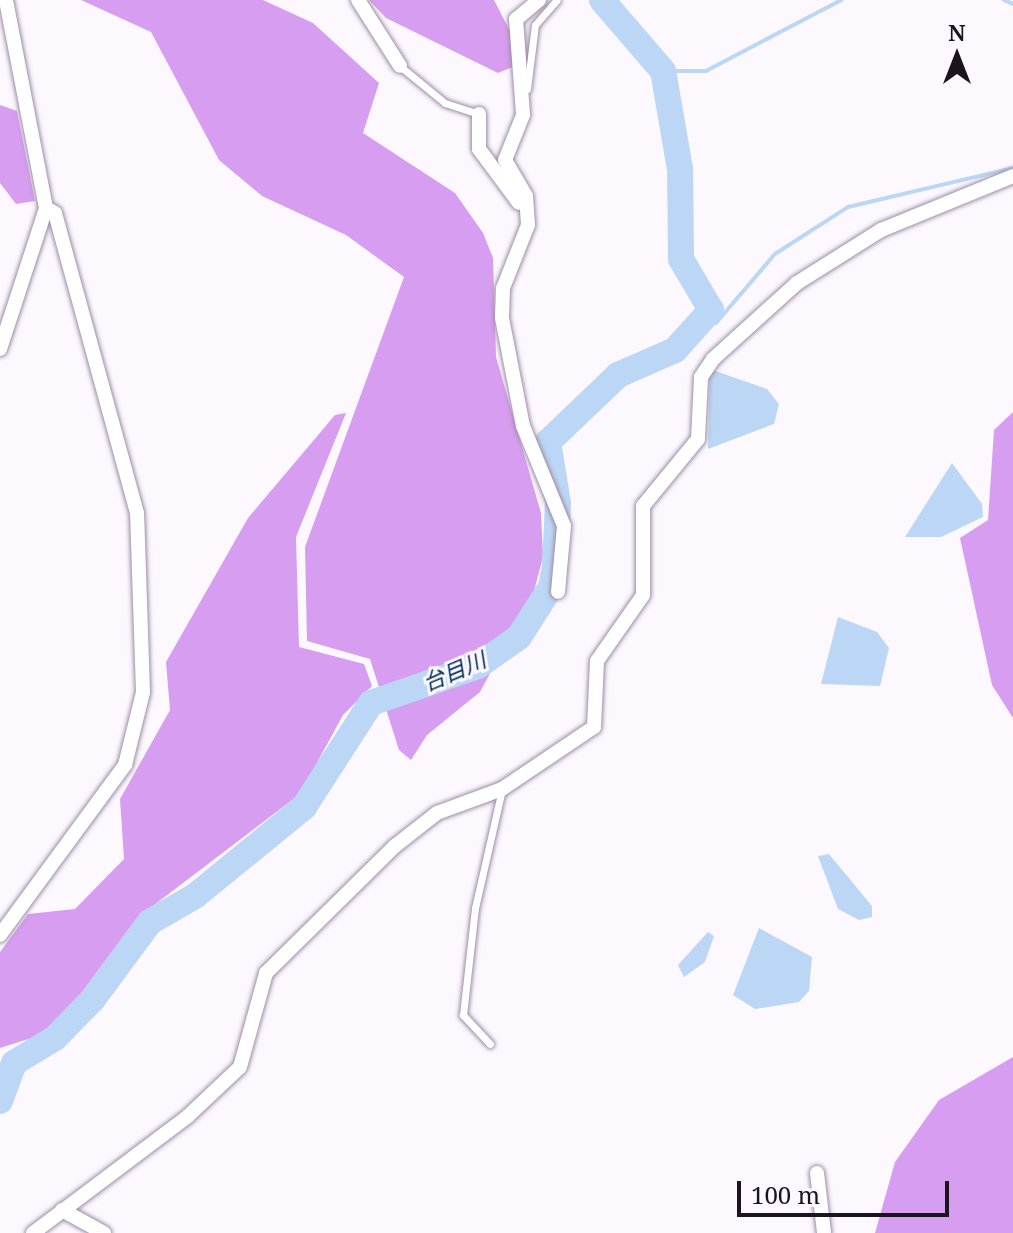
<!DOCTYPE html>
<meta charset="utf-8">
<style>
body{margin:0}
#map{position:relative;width:1013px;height:1233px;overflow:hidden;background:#fcf8fe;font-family:"Noto Serif","Noto Sans JP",serif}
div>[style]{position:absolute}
.forest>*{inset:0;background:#d79df0}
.water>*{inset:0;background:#bcd6f5}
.stream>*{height:4px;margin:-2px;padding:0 2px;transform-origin:2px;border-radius:2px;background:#bcd6f5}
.river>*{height:26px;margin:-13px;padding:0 13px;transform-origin:13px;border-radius:13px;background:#bcd6f5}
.roads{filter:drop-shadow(0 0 2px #9e8ca6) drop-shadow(0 0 2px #9e8ca6)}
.lane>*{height:7px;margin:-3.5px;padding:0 3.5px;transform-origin:3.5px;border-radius:3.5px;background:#fff}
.street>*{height:14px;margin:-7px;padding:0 7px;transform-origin:7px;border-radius:7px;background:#fff}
span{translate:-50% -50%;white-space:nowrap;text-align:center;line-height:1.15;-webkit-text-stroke:6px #fcf8fe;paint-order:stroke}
.water-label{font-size:22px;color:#002e5c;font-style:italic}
.north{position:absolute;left:917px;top:16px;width:80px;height:80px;-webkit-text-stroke:6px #fcf8fe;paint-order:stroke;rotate:0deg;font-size:22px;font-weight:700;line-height:32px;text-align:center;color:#1b141e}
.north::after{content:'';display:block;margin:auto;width:28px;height:36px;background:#1b141e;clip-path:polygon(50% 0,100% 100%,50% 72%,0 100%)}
.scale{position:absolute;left:737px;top:1181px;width:212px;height:36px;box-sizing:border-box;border:4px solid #1b141e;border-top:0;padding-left:10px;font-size:24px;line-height:28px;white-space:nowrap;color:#1b141e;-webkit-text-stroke:6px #fcf8fe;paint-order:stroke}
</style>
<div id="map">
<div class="forest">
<i style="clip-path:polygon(81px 0,263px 0,313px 23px,379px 83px,363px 133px,455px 193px,483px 233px,493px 258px,496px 357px,541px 513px,543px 557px,534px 591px,480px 692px,427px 735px,411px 760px,399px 750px,370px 659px,307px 641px,305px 547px,404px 277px,346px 235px,262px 196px,219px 160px,151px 32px)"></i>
<i style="clip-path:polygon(369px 0,494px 0,518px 47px,515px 66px,498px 73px,386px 18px)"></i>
<i style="clip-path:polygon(0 105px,17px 111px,35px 201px,16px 204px,0 183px)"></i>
<i style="clip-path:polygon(1013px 412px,1013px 718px,992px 685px,960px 538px,988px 520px,994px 430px)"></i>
<i style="clip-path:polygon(346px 413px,296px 537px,299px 647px,364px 664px,372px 686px,343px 715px,300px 794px,137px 918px,68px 1011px,38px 1036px,0 1048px,0 952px,28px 914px,75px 909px,124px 859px,120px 799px,170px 710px,166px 662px,248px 518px,335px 415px)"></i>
<i style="clip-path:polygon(1013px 1057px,1013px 1233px,875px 1233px,895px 1162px,939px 1100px)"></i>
</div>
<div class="water">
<i style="clip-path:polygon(710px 369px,767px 389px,779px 404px,774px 424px,708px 449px)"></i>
<i style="clip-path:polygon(952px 463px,982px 504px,983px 517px,941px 537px,905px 537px)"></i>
<i style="clip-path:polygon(838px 617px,877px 632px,889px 648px,880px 686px,821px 684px)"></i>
<i style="clip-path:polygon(829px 854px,872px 906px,872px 917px,859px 920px,838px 909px,818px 856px)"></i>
<i style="clip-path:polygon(759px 928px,812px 957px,809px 991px,799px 1002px,755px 1009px,733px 995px)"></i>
<i style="clip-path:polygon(708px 932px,714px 936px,705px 962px,684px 977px,678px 965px)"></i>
</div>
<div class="stream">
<i style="left:1004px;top:0;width:10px;rotate:24deg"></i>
<i style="left:663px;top:71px;width:43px"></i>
<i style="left:706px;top:71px;width:153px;rotate:-27.7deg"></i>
<i style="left:700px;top:323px;width:16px"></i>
<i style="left:716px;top:323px;width:91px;rotate:-49.5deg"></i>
<i style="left:775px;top:254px;width:87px;rotate:-32.8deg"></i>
<i style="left:848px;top:207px;width:170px;rotate:-13.3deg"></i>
</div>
<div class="river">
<i style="left:0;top:1101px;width:40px;rotate:-69.8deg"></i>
<i style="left:14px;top:1063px;width:48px;rotate:-31.4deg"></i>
<i style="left:55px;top:1038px;width:54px;rotate:-45.7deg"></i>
<i style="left:93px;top:999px;width:96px;rotate:-53.5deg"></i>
<i style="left:150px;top:922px;width:52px;rotate:-30deg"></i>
<i style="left:195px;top:896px;width:141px;rotate:-39.2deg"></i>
<i style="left:304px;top:807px;width:124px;rotate:-57.2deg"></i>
<i style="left:371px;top:703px;width:113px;rotate:-19.1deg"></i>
<i style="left:478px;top:666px;width:50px;rotate:-35.3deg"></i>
<i style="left:519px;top:637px;width:59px;rotate:-57.4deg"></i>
<i style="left:551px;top:587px;width:21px;rotate:-79deg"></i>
<i style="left:555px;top:566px;width:63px;rotate:-87.3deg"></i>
<i style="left:558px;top:503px;width:62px;rotate:-99.3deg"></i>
<i style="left:548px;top:442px;width:97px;rotate:-43.7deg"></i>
<i style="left:618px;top:375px;width:62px;rotate:-23.7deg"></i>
<i style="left:675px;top:350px;width:54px;rotate:-48deg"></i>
<i style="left:711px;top:310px;width:59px;rotate:-120.5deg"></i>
<i style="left:681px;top:259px;width:90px;rotate:-90.6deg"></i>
<i style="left:680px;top:169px;width:99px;rotate:-99.8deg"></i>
<i style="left:663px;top:71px;width:94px;rotate:-130.7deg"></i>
</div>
<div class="roads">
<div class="lane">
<i style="left:401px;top:67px;width:57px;rotate:39.3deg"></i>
<i style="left:445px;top:103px;width:36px;rotate:18deg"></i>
<i style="left:527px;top:89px;width:64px;rotate:-82.9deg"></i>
<i style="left:535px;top:25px;width:33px;rotate:-49deg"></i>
<i style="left:490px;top:1044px;width:40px;rotate:-133deg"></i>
<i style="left:463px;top:1015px;width:108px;rotate:-83.6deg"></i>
<i style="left:475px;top:908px;width:122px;rotate:-77.2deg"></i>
</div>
<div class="street">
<i style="left:358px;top:0;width:78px;rotate:57.5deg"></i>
<i style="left:539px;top:0;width:30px;rotate:140deg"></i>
<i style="left:516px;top:19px;width:96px;rotate:85.8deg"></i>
<i style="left:523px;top:115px;width:48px;rotate:111.8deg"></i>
<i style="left:505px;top:160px;width:42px;rotate:59.7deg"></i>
<i style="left:526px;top:196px;width:29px;rotate:86deg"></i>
<i style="left:528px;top:225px;width:68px;rotate:111.6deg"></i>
<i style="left:503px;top:288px;width:30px;rotate:92deg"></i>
<i style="left:502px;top:318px;width:110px;rotate:79deg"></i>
<i style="left:523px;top:426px;width:108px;rotate:67.7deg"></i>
<i style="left:564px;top:526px;width:66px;rotate:95.2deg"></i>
<i style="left:479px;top:114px;width:35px;rotate:90deg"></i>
<i style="left:479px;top:149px;width:67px;rotate:53.5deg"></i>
<i style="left:0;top:349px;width:148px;rotate:-71.9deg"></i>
<i style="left:46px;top:208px;width:212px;rotate:-100.9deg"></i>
<i style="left:0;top:935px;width:211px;rotate:-53.7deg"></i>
<i style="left:125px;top:765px;width:75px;rotate:-76.1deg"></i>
<i style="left:143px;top:692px;width:179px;rotate:-91.9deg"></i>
<i style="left:137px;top:513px;width:311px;rotate:-105.3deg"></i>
<i style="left:55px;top:213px;width:10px;rotate:-151deg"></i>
<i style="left:817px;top:1173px;width:60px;rotate:83.3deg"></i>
<i style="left:62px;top:1210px;width:48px;rotate:28.7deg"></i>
<i style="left:33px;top:1233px;width:194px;rotate:-37deg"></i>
<i style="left:188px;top:1116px;width:71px;rotate:-43.3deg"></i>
<i style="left:240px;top:1067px;width:98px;rotate:-74.5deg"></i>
<i style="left:266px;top:973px;width:181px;rotate:-44.6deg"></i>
<i style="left:395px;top:846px;width:53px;rotate:-38.2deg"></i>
<i style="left:437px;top:813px;width:69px;rotate:-20.3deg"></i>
<i style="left:502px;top:789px;width:111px;rotate:-34deg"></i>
<i style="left:594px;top:727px;width:66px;rotate:-87.4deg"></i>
<i style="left:597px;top:661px;width:80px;rotate:-55.1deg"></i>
<i style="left:643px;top:595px;width:89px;rotate:-90deg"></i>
<i style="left:643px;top:506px;width:87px;rotate:-50.6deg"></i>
<i style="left:698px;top:439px;width:62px;rotate:-87.2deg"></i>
<i style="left:701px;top:377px;width:22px;rotate:-56deg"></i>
<i style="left:713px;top:359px;width:113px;rotate:-42.1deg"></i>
<i style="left:797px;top:283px;width:99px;rotate:-32.2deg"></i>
<i style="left:881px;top:230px;width:143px;rotate:-22.2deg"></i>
</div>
</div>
<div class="water-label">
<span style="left:454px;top:671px;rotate:-23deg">台目川</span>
</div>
<div class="north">N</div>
<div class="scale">100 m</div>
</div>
